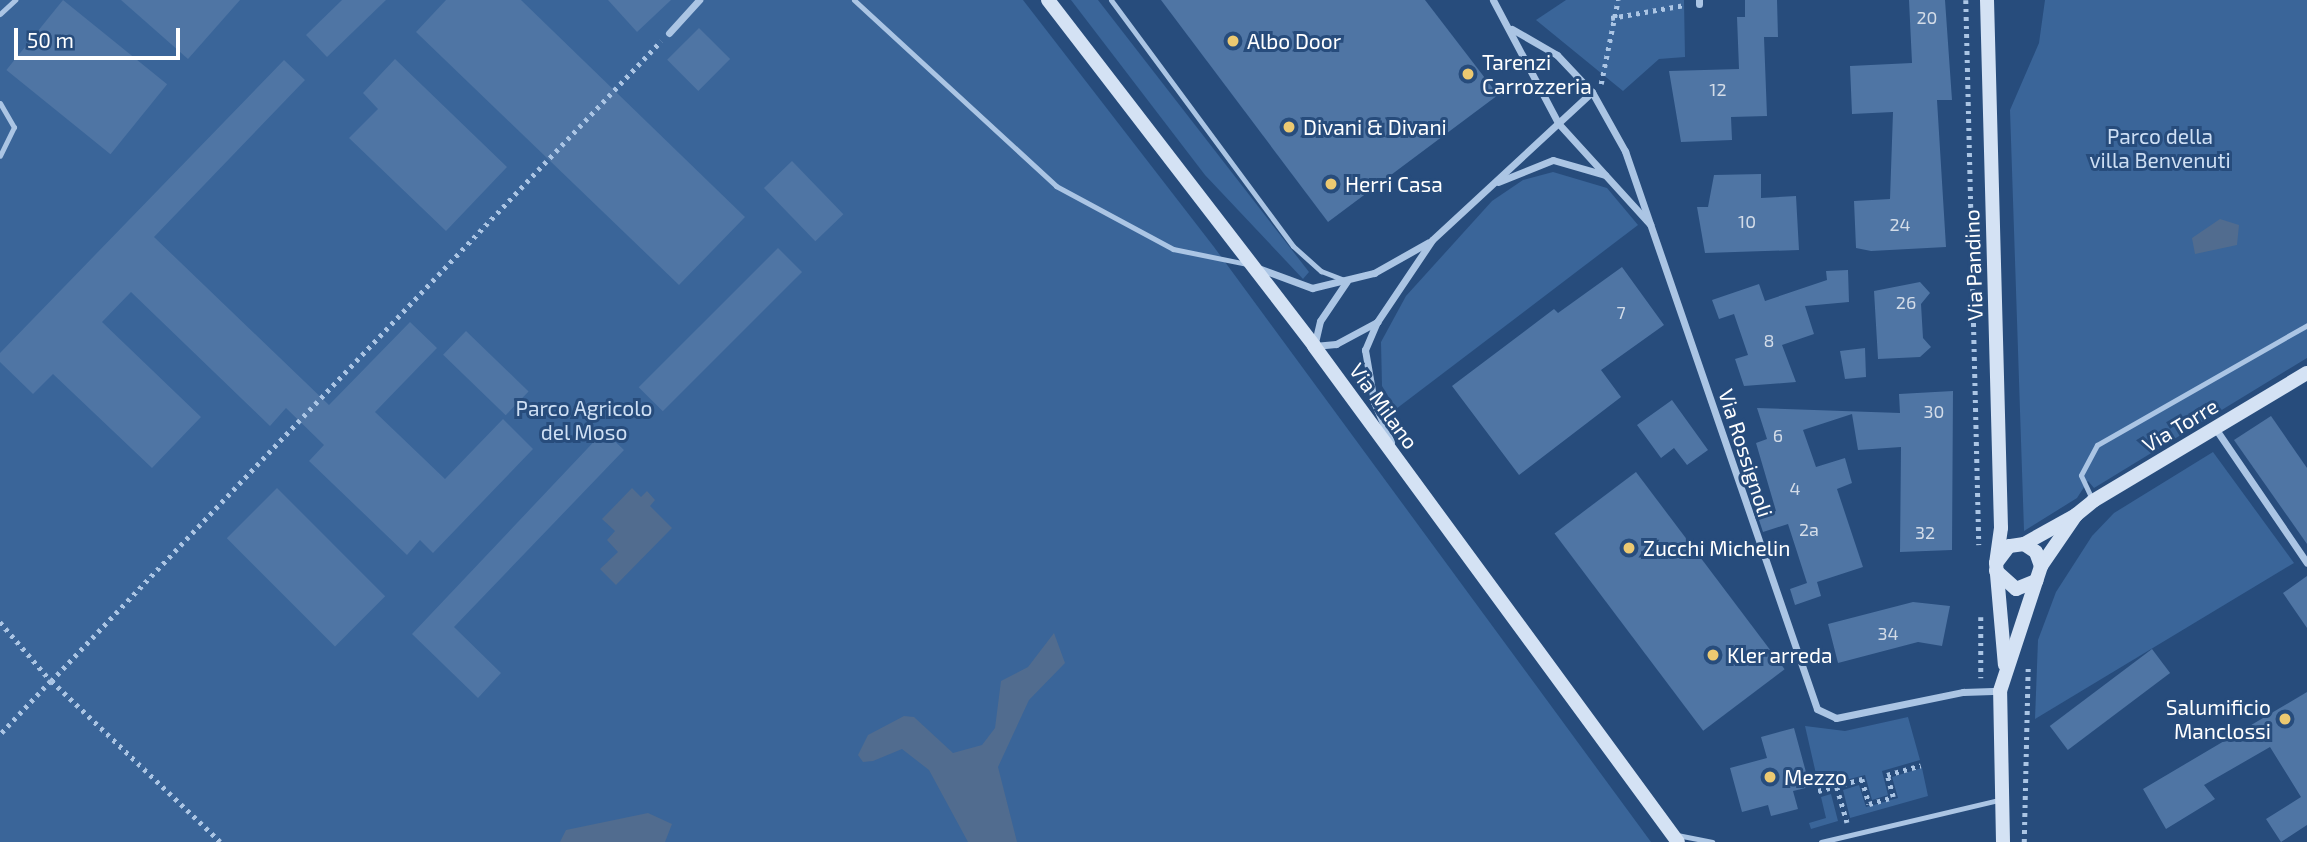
<!DOCTYPE html>
<style>
body{margin:0}
#map{position:relative;width:2307px;height:842px;overflow:hidden;background:#274c7c;font-family:"Exo 2",sans-serif}
div>[style]{position:absolute}
.green>*{inset:0;background:#3a6599}
.water>*{inset:0;background:#516c8f}
.building>*{inset:0;background:#4f75a4;transform-origin:0 0}
.path>*{height:4.5px;margin-top:-2.25px;transform-origin:0;background:repeating-linear-gradient(90deg,#abc5e4 0 3.5px,transparent 0 8.5px)}
.lane>*{height:5px;margin:-2.5px;padding:0 2.5px;transform-origin:2.5px;border-radius:2.5px;background:#abc5e4}
.street>*{height:7px;margin:-3.5px;padding:0 3.5px;transform-origin:3.5px;border-radius:3.5px;background:#abc5e4}
.secondary>*{height:14px;margin:-7px;padding:0 7px;transform-origin:7px;border-radius:7px;background:#d4e2f4}
.dots>*{width:19px;height:19px;translate:-50% -50%;box-sizing:border-box;border:4px solid #274c7c;border-radius:50%}
span{translate:-50% -50%;white-space:nowrap;text-align:center;line-height:1.15;-webkit-text-stroke:6px #274c7c;paint-order:stroke}
.number-label{font-size:18px;color:#d3dce8}
.number-label span{-webkit-text-stroke-width:0}
.poi-label{font-size:21px;color:#fff}
.left{translate:0 -50%;text-align:left}
.right{translate:-100% -50%;text-align:right}
.park-label{font-size:21px;color:#cedff4}
.street-label{font-size:21px;color:#fff}
.scale{position:absolute;left:14px;top:28px;width:166px;height:32px;box-sizing:border-box;border:4px solid #fff;border-top:0;padding-left:9px;font-size:21px;line-height:24px;white-space:nowrap;color:#fff;-webkit-text-stroke:5px #274c7c;paint-order:stroke}
</style>
<div id="map">
<div class="green">
<i style="clip-path:polygon(0 0,1023px 0,1214px 247px,1651px 842px,0 842px)"></i>
<i style="clip-path:polygon(1071px 0,1098px 0,1309px 272px,1303px 279px,1205px 175px)"></i>
<i style="clip-path:polygon(1566px 0,1684px 0,1685px 57px,1659px 59px,1623px 91px,1536px 20px)"></i>
<i style="clip-path:polygon(2045px 0,2307px 0,2307px 358px,2094px 488px,2088px 481px,2077px 498px,2024px 531px,2010px 110px,2039px 43px)"></i>
<i style="clip-path:polygon(1553px 172px,1607px 188px,1638px 225px,1396px 409px,1382px 386px,1381px 342px,1406px 296px,1492px 201px,1523px 180px)"></i>
<i style="clip-path:polygon(2213px 452px,2294px 563px,2035px 719px,2038px 640px,2056px 592px,2092px 536px,2114px 513px)"></i>
<i style="clip-path:polygon(1908px 717px,1920px 760px,1882px 771px,1888px 795px,1872px 800px,1865px 775px,1819px 787px,1805px 726px,1845px 731px)"></i>
<i style="clip-path:polygon(1922px 768px,1928px 796px,1850px 818px,1843px 790px,1859px 785px,1866px 807px,1898px 798px,1892px 777px)"></i>
<i style="clip-path:polygon(1831px 794px,1838px 821px,1811px 829px,1809px 823px,1826px 818px,1821px 797px)"></i>
</div>
<div class="water">
<i style="clip-path:polygon(2220px 219px,2239px 225px,2237px 245px,2195px 254px,2192px 238px)"></i>
<i style="clip-path:polygon(632px 488px,641px 497px,647px 491px,655px 500px,650px 506px,672px 528px,616px 585px,600px 569px,618px 552px,607px 540px,615px 531px,602px 519px)"></i>
<i style="clip-path:polygon(1054px 633px,1065px 663px,1029px 700px,998px 767px,1017px 842px,968px 842px,929px 770px,902px 749px,873px 761px,863px 762px,858px 755px,868px 735px,904px 716px,914px 717px,953px 753px,982px 745px,995px 728px,1001px 681px,1028px 667px)"></i>
<i style="clip-path:polygon(648px 813px,672px 824px,665px 842px,560px 842px,566px 830px)"></i>
</div>
<div class="building">
<i style="left:63px;top:0;width:134px;height:90px;rotate:39deg"></i>
<i style="clip-path:polygon(121px 0,240px 0,188px 59px)"></i>
<i style="clip-path:polygon(342px 0,386px 0,327px 57px,306px 35px)"></i>
<i style="clip-path:polygon(446px 0,521px 0,745px 217px,679px 285px,416px 32px)"></i>
<i style="clip-path:polygon(608px 0,671px 0,637px 32px)"></i>
<i style="clip-path:polygon(1161px 0,1425px 0,1498px 95px,1328px 222px)"></i>
<i style="clip-path:polygon(1745px 0,1777px 0,1778px 37px,1764px 37px,1767px 116px,1731px 117px,1732px 140px,1681px 142px,1669px 71px,1739px 69px,1737px 17px,1745px 17px)"></i>
<i style="clip-path:polygon(1909px 0,1945px 0,1952px 100px,1937px 100px,1946px 247px,1871px 251px,1856px 248px,1854px 201px,1890px 199px,1893px 112px,1852px 114px,1850px 66px,1912px 63px)"></i>
<i style="left:699px;top:28px;width:44px;height:45px;rotate:45deg"></i>
<i style="clip-path:polygon(395px 59px,507px 167px,446px 231px,349px 138px,378px 109px,363px 93px)"></i>
<i style="clip-path:polygon(284px 60px,305px 80px,154px 237px,329px 405px,410px 322px,437px 348px,375px 412px,445px 479px,503px 419px,533px 449px,433px 553px,420px 540px,407px 555px,309px 461px,324px 445px,286px 408px,270px 426px,131px 292px,102px 322px,201px 417px,152px 468px,53px 374px,33px 394px,0 362px,0 353px)"></i>
<i style="left:792px;top:161px;width:74px;height:39px;rotate:46deg"></i>
<i style="clip-path:polygon(1761px 174px,1761px 198px,1796px 196px,1799px 250px,1705px 253px,1697px 207px,1708px 207px,1714px 175px)"></i>
<i style="left:778px;top:248px;width:34px;height:197px;rotate:45deg"></i>
<i style="clip-path:polygon(1622px 267px,1664px 325px,1601px 370px,1621px 397px,1519px 475px,1452px 386px,1554px 309px,1558px 313px)"></i>
<i style="clip-path:polygon(1848px 270px,1849px 302px,1805px 306px,1814px 334px,1782px 345px,1796px 382px,1744px 386px,1735px 359px,1748px 355px,1734px 314px,1719px 319px,1712px 300px,1759px 284px,1765px 301px,1827px 280px,1826px 271px)"></i>
<i style="clip-path:polygon(1920px 282px,1930px 293px,1921px 304px,1923px 338px,1931px 347px,1920px 357px,1878px 359px,1874px 291px)"></i>
<i style="left:466px;top:331px;width:87px;height:33px;rotate:44deg"></i>
<i style="clip-path:polygon(1865px 348px,1866px 377px,1845px 379px,1840px 351px)"></i>
<i style="clip-path:polygon(1953px 391px,1952px 550px,1900px 552px,1901px 447px,1858px 450px,1852px 414px,1803px 430px,1816px 467px,1845px 458px,1852px 483px,1837px 489px,1863px 567px,1817px 582px,1821px 596px,1795px 605px,1790px 589px,1807px 583px,1788px 524px,1763px 532px,1758px 517px,1776px 511px,1756px 443px,1767px 439px,1757px 408px,1900px 413px,1899px 394px)"></i>
<i style="clip-path:polygon(1672px 400px,1708px 450px,1687px 465px,1674px 448px,1661px 458px,1637px 425px)"></i>
<i style="clip-path:polygon(2271px 416px,2307px 468px,2307px 544px,2234px 440px)"></i>
<i style="clip-path:polygon(604px 431px,624px 450px,454px 627px,501px 673px,478px 698px,412px 634px)"></i>
<i style="left:1636px;top:472px;width:247px;height:102px;rotate:53deg"></i>
<i style="left:277px;top:488px;width:153px;height:71px;rotate:45deg"></i>
<i style="clip-path:polygon(2307px 576px,2307px 628px,2283px 593px)"></i>
<i style="clip-path:polygon(1913px 602px,1950px 606px,1942px 646px,1918px 642px,1838px 663px,1828px 624px)"></i>
<i style="left:2152px;top:649px;width:30px;height:128px;rotate:53deg"></i>
<i style="clip-path:polygon(2307px 692px,2307px 825px,2281px 842px,2266px 819px,2301px 797px,2270px 747px,2204px 785px,2215px 799px,2166px 829px,2143px 789px)"></i>
<i style="clip-path:polygon(1794px 728px,1810px 787px,1793px 791px,1798px 809px,1771px 816px,1768px 805px,1742px 812px,1730px 768px,1767px 758px,1761px 737px)"></i>
</div>
<div class="path">
<i style="left:1966px;top:0;width:545px;rotate:88.63deg"></i>
<i style="left:1611px;top:18px;width:75px;rotate:-10deg"></i>
<i style="left:1601px;top:84px;width:86px;rotate:-78.6deg"></i>
<i style="left:1981px;top:617px;width:61px;rotate:90deg"></i>
<i style="left:0;top:622px;width:78px;rotate:49.2deg"></i>
<i style="left:51px;top:681px;width:74px;rotate:133.4deg"></i>
<i style="left:1837px;top:787px;width:37px;rotate:74deg"></i>
<i style="left:1818px;top:791px;width:46px;rotate:-15.3deg"></i>
<i style="left:1862px;top:779px;width:26px;rotate:74deg"></i>
<i style="left:1869px;top:804px;width:25px;rotate:-16deg"></i>
<i style="left:1893px;top:797px;width:23px;rotate:-105deg"></i>
<i style="left:1887px;top:775px;width:35px;rotate:-16deg"></i>
<i style="left:220px;top:842px;width:233px;rotate:-136.4deg"></i>
<i style="left:51px;top:681px;width:884px;rotate:-46.37deg"></i>
<i style="left:2024px;top:842px;width:174px;rotate:-88.7deg"></i>
</div>
<div class="lane">
<i style="left:854px;top:0;width:275px;rotate:42.6deg"></i>
<i style="left:1056px;top:186px;width:133px;rotate:28.3deg"></i>
<i style="left:1173px;top:249px;width:76px;rotate:11.5deg"></i>
<i style="left:1111px;top:0;width:306px;rotate:53.5deg"></i>
<i style="left:1293px;top:246px;width:38px;rotate:42deg"></i>
<i style="left:1321px;top:271px;width:25px;rotate:21deg"></i>
<i style="left:0;top:14px;width:21px;rotate:-43deg"></i>
<i style="left:0;top:103px;width:28px;rotate:60deg"></i>
<i style="left:14px;top:127px;width:32px;rotate:116deg"></i>
<i style="left:2092px;top:499px;width:26px;rotate:-115deg"></i>
<i style="left:2081px;top:475px;width:34px;rotate:-62deg"></i>
<i style="left:2097px;top:445px;width:242px;rotate:-29.7deg"></i>
<i style="left:1677px;top:835px;width:36px;rotate:11deg"></i>
<i style="left:1821px;top:842px;width:183px;rotate:-13.3deg"></i>
</div>
<div class="street">
<i style="left:1493px;top:0;width:139px;rotate:62.1deg"></i>
<i style="left:1558px;top:123px;width:137px;rotate:47.7deg"></i>
<i style="left:1699px;top:0;width:4px;rotate:90deg"></i>
<i style="left:1512px;top:29px;width:52px;rotate:30deg"></i>
<i style="left:1557px;top:55px;width:51px;rotate:46.6deg"></i>
<i style="left:1592px;top:92px;width:68px;rotate:60.8deg"></i>
<i style="left:1625px;top:151px;width:590px;rotate:71.01deg"></i>
<i style="left:1817px;top:709px;width:21px;rotate:25deg"></i>
<i style="left:1836px;top:718px;width:130px;rotate:-11.6deg"></i>
<i style="left:1963px;top:692px;width:37px;rotate:-2deg"></i>
<i style="left:669px;top:33px;width:45px;rotate:-47.7deg"></i>
<i style="left:1498px;top:182px;width:59px;rotate:-21.8deg"></i>
<i style="left:1553px;top:160px;width:54px;rotate:16.1deg"></i>
<i style="left:1258px;top:268px;width:58px;rotate:20.3deg"></i>
<i style="left:1312px;top:288px;width:64px;rotate:-13.6deg"></i>
<i style="left:1374px;top:273px;width:63px;rotate:-29.4deg"></i>
<i style="left:1347px;top:281px;width:48px;rotate:124deg"></i>
<i style="left:1320px;top:321px;width:26px;rotate:103deg"></i>
<i style="left:1314px;top:346px;width:22px;rotate:-5deg"></i>
<i style="left:1336px;top:344px;width:47px;rotate:-28.2deg"></i>
<i style="left:2215px;top:428px;width:163px;rotate:55.7deg"></i>
<i style="left:1391px;top:442px;width:43px;rotate:-113deg"></i>
<i style="left:1374px;top:402px;width:53px;rotate:-99.8deg"></i>
<i style="left:1365px;top:350px;width:30px;rotate:-67deg"></i>
<i style="left:1377px;top:322px;width:99px;rotate:-56.1deg"></i>
<i style="left:1432px;top:240px;width:218px;rotate:-42.8deg"></i>
</div>
<div class="secondary">
<i style="left:1048px;top:0;width:436px;rotate:52.4deg"></i>
<i style="left:1314px;top:346px;width:615px;rotate:53.73deg"></i>
<i style="left:1987px;top:0;width:528px;rotate:88.48deg"></i>
<i style="left:2001px;top:528px;width:35px;rotate:98deg"></i>
<i style="left:2024px;top:544px;width:60px;rotate:-29.1deg"></i>
<i style="left:2041px;top:566px;width:62px;rotate:-55.5deg"></i>
<i style="left:2076px;top:515px;width:22px;rotate:-39deg"></i>
<i style="left:2093px;top:501px;width:249px;rotate:-30.9deg"></i>
<i style="left:1996px;top:571px;width:27px;rotate:42deg"></i>
<i style="left:2016px;top:589px;width:22px;rotate:-22deg"></i>
<i style="left:2003px;top:842px;width:151px;rotate:-91.1deg"></i>
<i style="left:2000px;top:691px;width:132px;rotate:-71.8deg"></i>
<i style="left:2041px;top:566px;width:15px;rotate:-110deg"></i>
<i style="left:2036px;top:552px;width:14px;rotate:-146deg"></i>
<i style="left:2024px;top:544px;width:15px;rotate:172deg"></i>
<i style="left:2009px;top:546px;width:21px;rotate:127deg"></i>
<i style="left:1996px;top:563px;width:102px;rotate:85deg"></i>
</div>
<div class="dots">
<i style="left:1233px;top:41px;background:#ecc971"></i>
<i style="left:1468px;top:74px;background:#ecc971"></i>
<i style="left:1289px;top:127px;background:#ecc971"></i>
<i style="left:1331px;top:184px;background:#ecc971"></i>
<i style="left:1629px;top:548px;background:#ecc971"></i>
<i style="left:1713px;top:655px;background:#ecc971"></i>
<i style="left:2285px;top:719px;background:#ecc971"></i>
<i style="left:1770px;top:777px;background:#ecc971"></i>
</div>
<div class="number-label">
<span style="left:1927px;top:17px">20</span>
<span style="left:1718px;top:89px">12</span>
<span style="left:1747px;top:221px">10</span>
<span style="left:1900px;top:224px">24</span>
<span style="left:1906px;top:302px">26</span>
<span style="left:1621px;top:312px">7</span>
<span style="left:1769px;top:340px">8</span>
<span style="left:1934px;top:411px">30</span>
<span style="left:1778px;top:435px">6</span>
<span style="left:1795px;top:488px">4</span>
<span style="left:1809px;top:529px">2a</span>
<span style="left:1925px;top:532px">32</span>
<span style="left:1888px;top:633px">34</span>
</div>
<div class="poi-label">
<span class="left" style="left:1247px;top:41px">Albo Door</span>
<span class="left" style="left:1482px;top:74px">Tarenzi<br>Carrozzeria</span>
<span class="left" style="left:1303px;top:127px">Divani &amp; Divani</span>
<span class="left" style="left:1345px;top:184px">Herri Casa</span>
<span class="left" style="left:1643px;top:548px">Zucchi Michelin</span>
<span class="left" style="left:1727px;top:655px">Kler arreda</span>
<span class="right" style="left:2271px;top:719px">Salumificio<br>Manclossi</span>
<span class="left" style="left:1784px;top:777px">Mezzo</span>
</div>
<div class="park-label">
<span style="left:2160px;top:148px">Parco della<br>villa Benvenuti</span>
<span style="left:584px;top:420px">Parco Agricolo<br>del Moso</span>
</div>
<div class="street-label">
<span style="left:1973px;top:265px;rotate:-92deg">Via Pandino</span>
<span style="left:1384px;top:406px;rotate:54deg">Via Milano</span>
<span style="left:2180px;top:425px;rotate:-31deg">Via Torre</span>
<span style="left:1746px;top:453px;rotate:72deg">Via Rossignoli</span>
</div>
<div class="scale">50 m</div>
</div>
